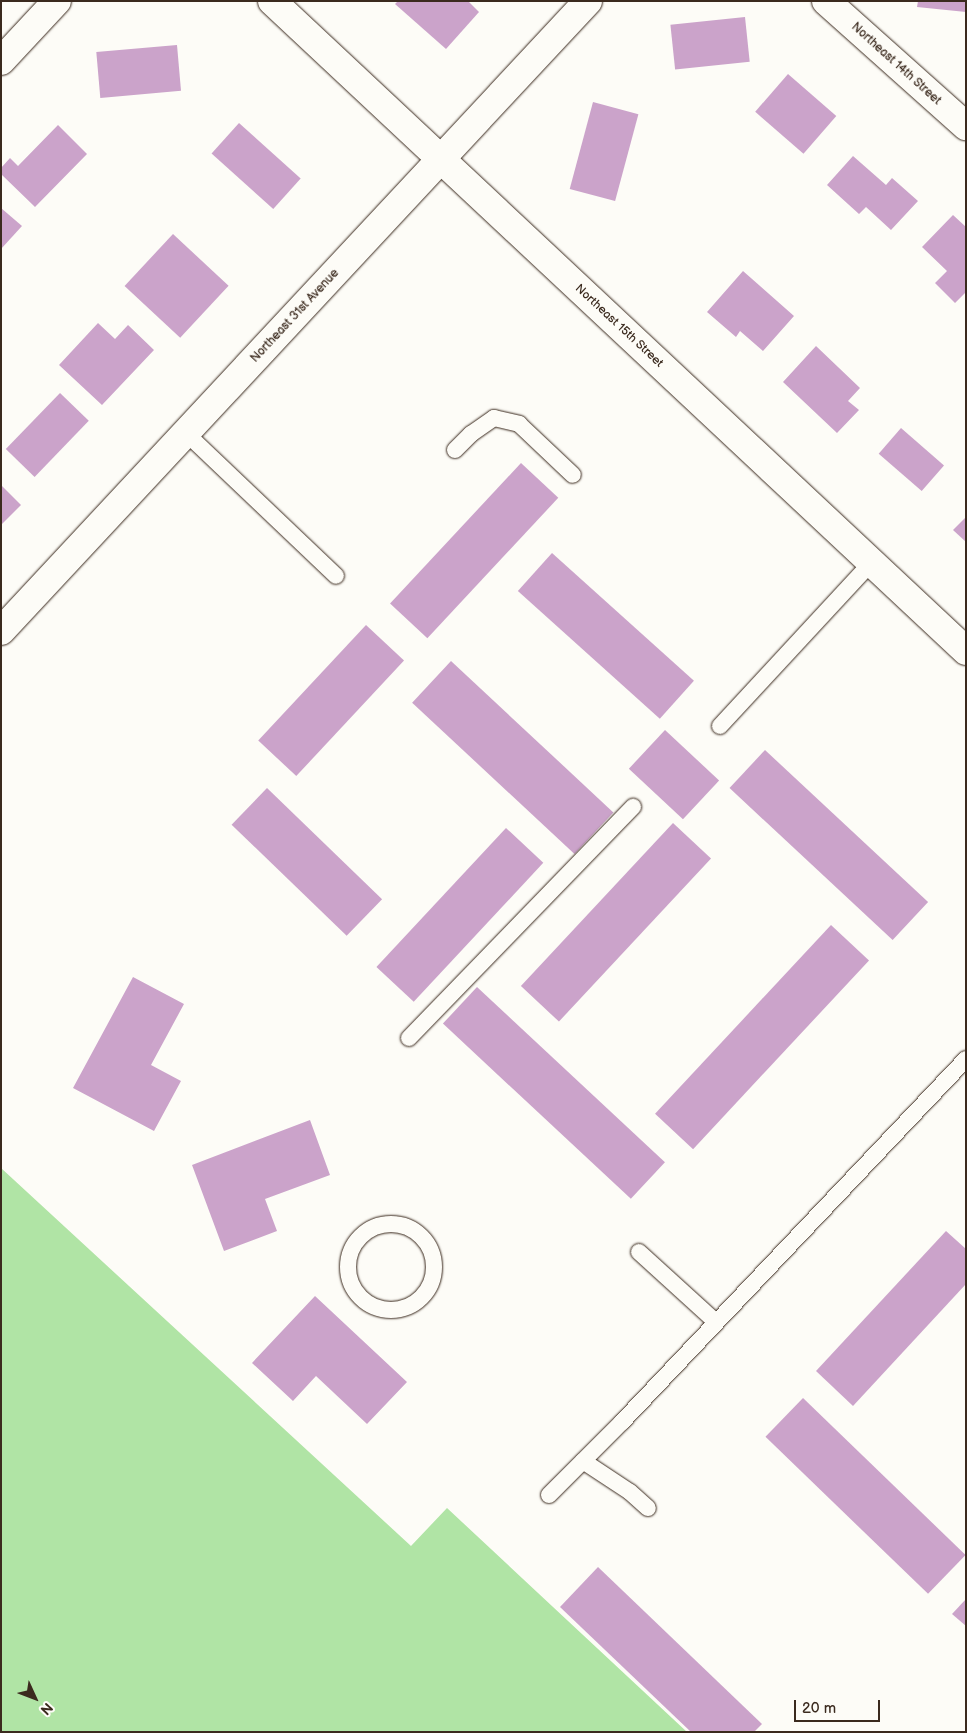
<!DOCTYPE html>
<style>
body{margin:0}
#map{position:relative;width:967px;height:1733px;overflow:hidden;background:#fdfcf7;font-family:"Balsamiq Sans",sans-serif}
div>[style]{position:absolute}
.green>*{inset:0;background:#b0e4a5}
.building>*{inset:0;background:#cba3ca;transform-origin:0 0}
.roads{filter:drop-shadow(0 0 1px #3b2a1e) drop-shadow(0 0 1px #3b2a1e)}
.lane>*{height:16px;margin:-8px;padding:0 8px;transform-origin:8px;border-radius:8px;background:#fdfcf7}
.lane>.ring{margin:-8px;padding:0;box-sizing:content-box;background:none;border:16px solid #fdfcf7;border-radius:50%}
.street>*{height:28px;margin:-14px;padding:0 14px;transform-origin:14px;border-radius:14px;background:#fdfcf7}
.secondary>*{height:28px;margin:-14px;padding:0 14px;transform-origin:14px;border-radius:14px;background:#fdfcf7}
span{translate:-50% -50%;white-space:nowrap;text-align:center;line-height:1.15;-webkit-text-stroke:4px #fdfcf7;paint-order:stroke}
.street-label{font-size:12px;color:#3b2a1e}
.frame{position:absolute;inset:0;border:2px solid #3b2a1e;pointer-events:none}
.north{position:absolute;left:10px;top:1673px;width:50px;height:50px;-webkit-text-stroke:4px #fdfcf7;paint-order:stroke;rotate:133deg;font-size:14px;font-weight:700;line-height:20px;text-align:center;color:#3b2a1e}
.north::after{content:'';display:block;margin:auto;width:18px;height:22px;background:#3b2a1e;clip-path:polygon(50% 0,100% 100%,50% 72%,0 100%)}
.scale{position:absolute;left:794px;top:1700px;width:86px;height:22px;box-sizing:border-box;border:2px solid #3b2a1e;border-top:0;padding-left:6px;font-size:15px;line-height:18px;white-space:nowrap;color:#3b2a1e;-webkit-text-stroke:4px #fdfcf7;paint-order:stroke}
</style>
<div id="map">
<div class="green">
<i style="clip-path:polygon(1px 1168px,411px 1546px,447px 1508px,687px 1732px,1px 1732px)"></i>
</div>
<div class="building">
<i style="clip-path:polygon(398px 1px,468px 1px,479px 12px,446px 49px,395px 4px)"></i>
<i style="clip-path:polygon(918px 1px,966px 1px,966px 12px,917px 7px)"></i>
<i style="left:745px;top:17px;width:45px;height:75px;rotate:84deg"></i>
<i style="left:177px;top:45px;width:46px;height:81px;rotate:85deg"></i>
<i style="left:788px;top:74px;width:64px;height:50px;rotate:41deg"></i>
<i style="left:593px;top:102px;width:47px;height:90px;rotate:15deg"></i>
<i style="left:239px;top:123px;width:83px;height:41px;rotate:42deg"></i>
<i style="clip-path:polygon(58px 125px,87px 154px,35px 207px,1px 174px,1px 168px,10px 158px,18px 166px)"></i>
<i style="clip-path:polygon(853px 156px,886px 185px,892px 178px,918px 201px,891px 230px,866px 207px,859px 214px,827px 185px)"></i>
<i style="clip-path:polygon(1px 208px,22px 226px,1px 249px)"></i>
<i style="clip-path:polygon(953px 215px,966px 227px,966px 292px,955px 303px,935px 283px,947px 271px,922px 247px)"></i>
<i style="left:173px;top:234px;width:76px;height:71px;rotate:43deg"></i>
<i style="clip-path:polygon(743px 271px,794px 316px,763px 351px,740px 331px,736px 337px,707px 312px)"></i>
<i style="clip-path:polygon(98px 323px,115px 339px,128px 325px,154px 350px,102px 405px,59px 365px)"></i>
<i style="clip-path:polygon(816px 346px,860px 388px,848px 401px,859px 410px,837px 433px,783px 382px)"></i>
<i style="left:60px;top:393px;width:40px;height:78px;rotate:44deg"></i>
<i style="left:901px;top:428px;width:57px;height:34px;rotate:41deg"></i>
<i style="left:521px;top:463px;width:51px;height:192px;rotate:43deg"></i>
<i style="clip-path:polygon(1px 485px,21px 505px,1px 525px)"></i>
<i style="clip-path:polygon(966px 517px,966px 542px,953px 530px)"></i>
<i style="left:552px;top:553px;width:191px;height:51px;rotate:42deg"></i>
<i style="left:366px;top:625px;width:52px;height:158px;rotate:43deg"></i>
<i style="left:451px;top:661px;width:222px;height:57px;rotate:43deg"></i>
<i style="left:665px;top:730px;width:74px;height:53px;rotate:43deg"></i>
<i style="left:765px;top:750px;width:223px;height:52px;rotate:43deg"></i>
<i style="left:267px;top:788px;width:160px;height:51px;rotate:44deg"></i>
<i style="left:673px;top:823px;width:52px;height:223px;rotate:43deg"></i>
<i style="left:506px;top:828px;width:51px;height:190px;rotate:43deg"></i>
<i style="left:831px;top:925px;width:52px;height:258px;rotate:43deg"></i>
<i style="clip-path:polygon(133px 977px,184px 1004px,151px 1065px,181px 1081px,154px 1131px,73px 1088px)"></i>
<i style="left:477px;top:987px;width:257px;height:50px;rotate:43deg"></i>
<i style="clip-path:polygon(310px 1120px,330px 1175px,265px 1199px,277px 1231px,224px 1251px,192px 1165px)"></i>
<i style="clip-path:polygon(946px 1231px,966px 1249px,966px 1284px,853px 1406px,816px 1371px)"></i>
<i style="clip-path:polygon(315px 1296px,407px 1382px,367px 1424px,316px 1376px,293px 1401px,252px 1363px)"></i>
<i style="left:803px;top:1398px;width:226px;height:54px;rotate:44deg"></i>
<i style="clip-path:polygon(598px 1567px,762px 1724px,754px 1732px,691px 1732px,560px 1607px)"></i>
<i style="clip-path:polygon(966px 1599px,966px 1626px,952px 1614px)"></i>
</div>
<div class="roads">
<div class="lane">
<i style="left:186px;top:433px;width:207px;rotate:43.6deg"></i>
<i style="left:455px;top:450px;width:23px;rotate:-45deg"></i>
<i style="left:471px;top:434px;width:28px;rotate:-35deg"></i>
<i style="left:494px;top:418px;width:26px;rotate:13deg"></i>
<i style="left:519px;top:424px;width:74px;rotate:43.4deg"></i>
<i style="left:720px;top:726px;width:222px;rotate:-47.2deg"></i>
<i style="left:409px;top:1038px;width:322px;rotate:-45.9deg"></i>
<i class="ring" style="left:348px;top:1224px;width:70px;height:70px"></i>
<i style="left:639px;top:1252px;width:104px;rotate:42.3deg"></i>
<i style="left:583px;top:1461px;width:56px;rotate:33.4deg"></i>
<i style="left:630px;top:1492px;width:24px;rotate:42deg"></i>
<i style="left:549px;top:1495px;width:103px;rotate:-45deg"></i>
<i style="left:622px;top:1422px;width:500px;rotate:-46.54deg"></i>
</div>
<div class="street">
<i style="left:826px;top:1px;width:188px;rotate:41.8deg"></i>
<i style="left:1px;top:61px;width:82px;rotate:-47deg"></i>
</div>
<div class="secondary">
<i style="left:272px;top:1px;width:951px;rotate:43.12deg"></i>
<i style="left:1px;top:631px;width:861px;rotate:-47.02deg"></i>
</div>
</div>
<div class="street-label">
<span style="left:896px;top:64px;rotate:42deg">Northeast 14th Street</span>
<span style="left:295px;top:316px;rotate:-47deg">Northeast 31st Avenue</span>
<span style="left:619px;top:326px;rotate:43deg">Northeast 15th Street</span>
</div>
<div class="frame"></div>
<div class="north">N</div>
<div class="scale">20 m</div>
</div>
